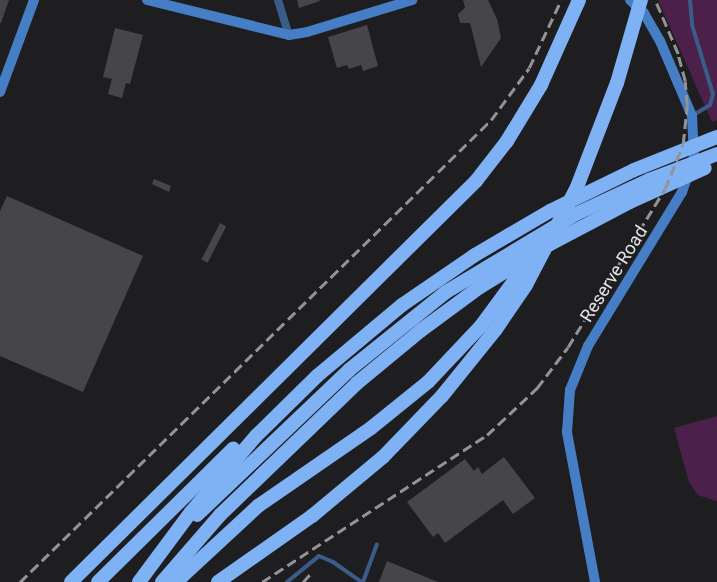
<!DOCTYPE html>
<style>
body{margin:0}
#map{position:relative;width:717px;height:582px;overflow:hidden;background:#1e1e21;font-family:Roboto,sans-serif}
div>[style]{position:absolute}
.green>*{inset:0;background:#4b214c}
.building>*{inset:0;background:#464548;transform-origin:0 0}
.lane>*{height:4px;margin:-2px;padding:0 2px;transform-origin:2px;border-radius:2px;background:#3a5c89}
.street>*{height:8px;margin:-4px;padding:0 4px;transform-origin:4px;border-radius:4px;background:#3a5c89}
.secondary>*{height:10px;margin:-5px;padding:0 5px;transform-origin:5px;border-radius:5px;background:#467ec6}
.highway>*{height:14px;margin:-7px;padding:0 7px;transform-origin:7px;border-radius:7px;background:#7fb2f5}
.rail>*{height:2.5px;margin-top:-1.25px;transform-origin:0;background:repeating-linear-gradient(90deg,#939396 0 10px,transparent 0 15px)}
span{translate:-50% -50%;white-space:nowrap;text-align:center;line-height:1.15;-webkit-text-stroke:4.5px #1e1e21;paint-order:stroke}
.street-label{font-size:18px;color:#e3e3e5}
</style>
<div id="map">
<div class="green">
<i style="clip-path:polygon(658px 0,717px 0,717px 120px,712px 122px)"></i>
<i style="clip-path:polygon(717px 416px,717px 501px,716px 501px,698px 495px,689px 482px,674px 428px)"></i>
</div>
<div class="building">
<i style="clip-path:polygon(0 0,9px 0,1px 23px,0 23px)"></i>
<i style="clip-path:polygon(297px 0,319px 0,320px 1px,299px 8px)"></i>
<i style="clip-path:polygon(463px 0,488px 0,497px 19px,501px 38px,481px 67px,470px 23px,460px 23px,458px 14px,465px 8px)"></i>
<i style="clip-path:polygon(367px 25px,378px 66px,363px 71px,361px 65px,349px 69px,347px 65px,337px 68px,328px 37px)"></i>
<i style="clip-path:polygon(115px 28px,143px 35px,130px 84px,126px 83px,122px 98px,108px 94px,112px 79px,103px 77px)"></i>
<i style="clip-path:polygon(154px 179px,171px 186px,169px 192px,152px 184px)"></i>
<i style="clip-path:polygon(7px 196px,143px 256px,83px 392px,0 356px,0 211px)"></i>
<i style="left:220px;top:223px;width:7px;height:41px;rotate:27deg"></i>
<i style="clip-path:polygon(504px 457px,535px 498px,513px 514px,503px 500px,445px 543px,438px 533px,433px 537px,407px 502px,465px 459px,474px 471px,478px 467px,482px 474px)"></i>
<i style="clip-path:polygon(387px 561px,438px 582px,379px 582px)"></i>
</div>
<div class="lane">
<i style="left:690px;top:0;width:25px;rotate:85deg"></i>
<i style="left:692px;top:25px;width:72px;rotate:73.1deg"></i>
<i style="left:713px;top:94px;width:11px;rotate:105deg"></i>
<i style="left:710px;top:105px;width:21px;rotate:149deg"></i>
<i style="left:287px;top:582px;width:41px;rotate:-39.1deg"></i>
<i style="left:319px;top:556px;width:15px;rotate:23deg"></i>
<i style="left:333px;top:562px;width:35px;rotate:35deg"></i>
<i style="left:363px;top:582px;width:40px;rotate:-69.8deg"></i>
</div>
<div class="street">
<i style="left:278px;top:0;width:37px;rotate:73deg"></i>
</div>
<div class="secondary">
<i style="left:147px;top:0;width:146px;rotate:13.8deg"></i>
<i style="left:289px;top:35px;width:18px;rotate:-9deg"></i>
<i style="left:307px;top:32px;width:110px;rotate:-16.9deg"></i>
<i style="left:0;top:92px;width:98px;rotate:-69.7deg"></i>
<i style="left:595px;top:582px;width:153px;rotate:-100.6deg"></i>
<i style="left:567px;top:432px;width:42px;rotate:-85.9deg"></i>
<i style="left:570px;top:390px;width:48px;rotate:-67.8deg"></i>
<i style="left:588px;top:346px;width:180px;rotate:-58.6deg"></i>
<i style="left:682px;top:192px;width:37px;rotate:-71deg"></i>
<i style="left:694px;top:157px;width:41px;rotate:-92.8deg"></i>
<i style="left:692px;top:116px;width:82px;rotate:-113.1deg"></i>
<i style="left:660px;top:41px;width:32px;rotate:-120deg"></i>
<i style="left:644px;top:13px;width:19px;rotate:-137deg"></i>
</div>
<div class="highway">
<i style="left:197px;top:515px;width:210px;rotate:-43.6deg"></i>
<i style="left:349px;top:370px;width:124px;rotate:-38.8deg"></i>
<i style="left:446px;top:292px;width:152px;rotate:-31deg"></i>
<i style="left:576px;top:214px;width:81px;rotate:-25deg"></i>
<i style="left:649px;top:180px;width:73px;rotate:-20.9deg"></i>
<i style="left:71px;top:582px;width:570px;rotate:-44.72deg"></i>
<i style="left:476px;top:181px;width:51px;rotate:-52.2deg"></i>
<i style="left:507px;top:141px;width:66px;rotate:-58.7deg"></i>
<i style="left:541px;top:85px;width:93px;rotate:-65.9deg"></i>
<i style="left:98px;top:582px;width:190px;rotate:-44.6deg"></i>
<i style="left:139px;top:582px;width:87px;rotate:-53.4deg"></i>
<i style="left:191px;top:512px;width:100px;rotate:-49.5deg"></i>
<i style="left:256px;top:436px;width:86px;rotate:-44.5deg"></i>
<i style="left:317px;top:376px;width:111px;rotate:-39.9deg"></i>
<i style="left:402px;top:305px;width:88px;rotate:-34.4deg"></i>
<i style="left:475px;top:255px;width:87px;rotate:-30.4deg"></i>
<i style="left:550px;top:211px;width:93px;rotate:-26deg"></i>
<i style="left:634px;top:170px;width:89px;rotate:-21.7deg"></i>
<i style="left:162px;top:582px;width:89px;rotate:-49.1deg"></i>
<i style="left:220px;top:515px;width:190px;rotate:-43.9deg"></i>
<i style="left:357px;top:383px;width:82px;rotate:-39.5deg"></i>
<i style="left:420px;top:331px;width:74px;rotate:-36.3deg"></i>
<i style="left:480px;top:287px;width:82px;rotate:-31.6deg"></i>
<i style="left:550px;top:244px;width:90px;rotate:-27.7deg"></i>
<i style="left:630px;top:202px;width:82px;rotate:-24.4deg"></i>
<i style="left:176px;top:582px;width:112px;rotate:-42.8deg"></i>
<i style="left:258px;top:506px;width:137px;rotate:-34.6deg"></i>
<i style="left:371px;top:428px;width:73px;rotate:-38.9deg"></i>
<i style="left:428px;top:382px;width:77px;rotate:-46.6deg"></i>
<i style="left:481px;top:326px;width:84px;rotate:-53.7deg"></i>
<i style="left:218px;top:582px;width:115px;rotate:-35.1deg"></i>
<i style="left:312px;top:516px;width:92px;rotate:-39.7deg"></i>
<i style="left:383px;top:457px;width:85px;rotate:-46deg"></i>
<i style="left:442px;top:396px;width:86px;rotate:-51.1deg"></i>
<i style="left:496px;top:329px;width:53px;rotate:-55.7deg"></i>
<i style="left:526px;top:285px;width:110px;rotate:-62.5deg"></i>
<i style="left:577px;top:187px;width:111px;rotate:-69deg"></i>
<i style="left:617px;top:83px;width:86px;rotate:-73.9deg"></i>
</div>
<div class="rail">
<i style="left:20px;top:582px;width:660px;rotate:-44.45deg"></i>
<i style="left:491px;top:120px;width:64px;rotate:-53.8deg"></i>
<i style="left:529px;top:68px;width:75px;rotate:-64.8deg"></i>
<i style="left:262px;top:582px;width:269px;rotate:-33.2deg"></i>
<i style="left:487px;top:435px;width:69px;rotate:-43.2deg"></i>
<i style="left:537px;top:388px;width:51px;rotate:-52.9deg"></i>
<i style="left:568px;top:347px;width:185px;rotate:-58.5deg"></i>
<i style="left:665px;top:189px;width:48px;rotate:-68.2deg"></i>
<i style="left:683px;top:144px;width:39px;rotate:-84deg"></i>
<i style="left:687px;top:105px;width:24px;rotate:-95deg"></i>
<i style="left:685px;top:81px;width:28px;rotate:-105deg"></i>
<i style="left:678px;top:54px;width:59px;rotate:-113.1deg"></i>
<i style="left:303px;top:582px;width:12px;rotate:-48deg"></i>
</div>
<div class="street-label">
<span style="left:614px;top:274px;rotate:-58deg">Reserve Road</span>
</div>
</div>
